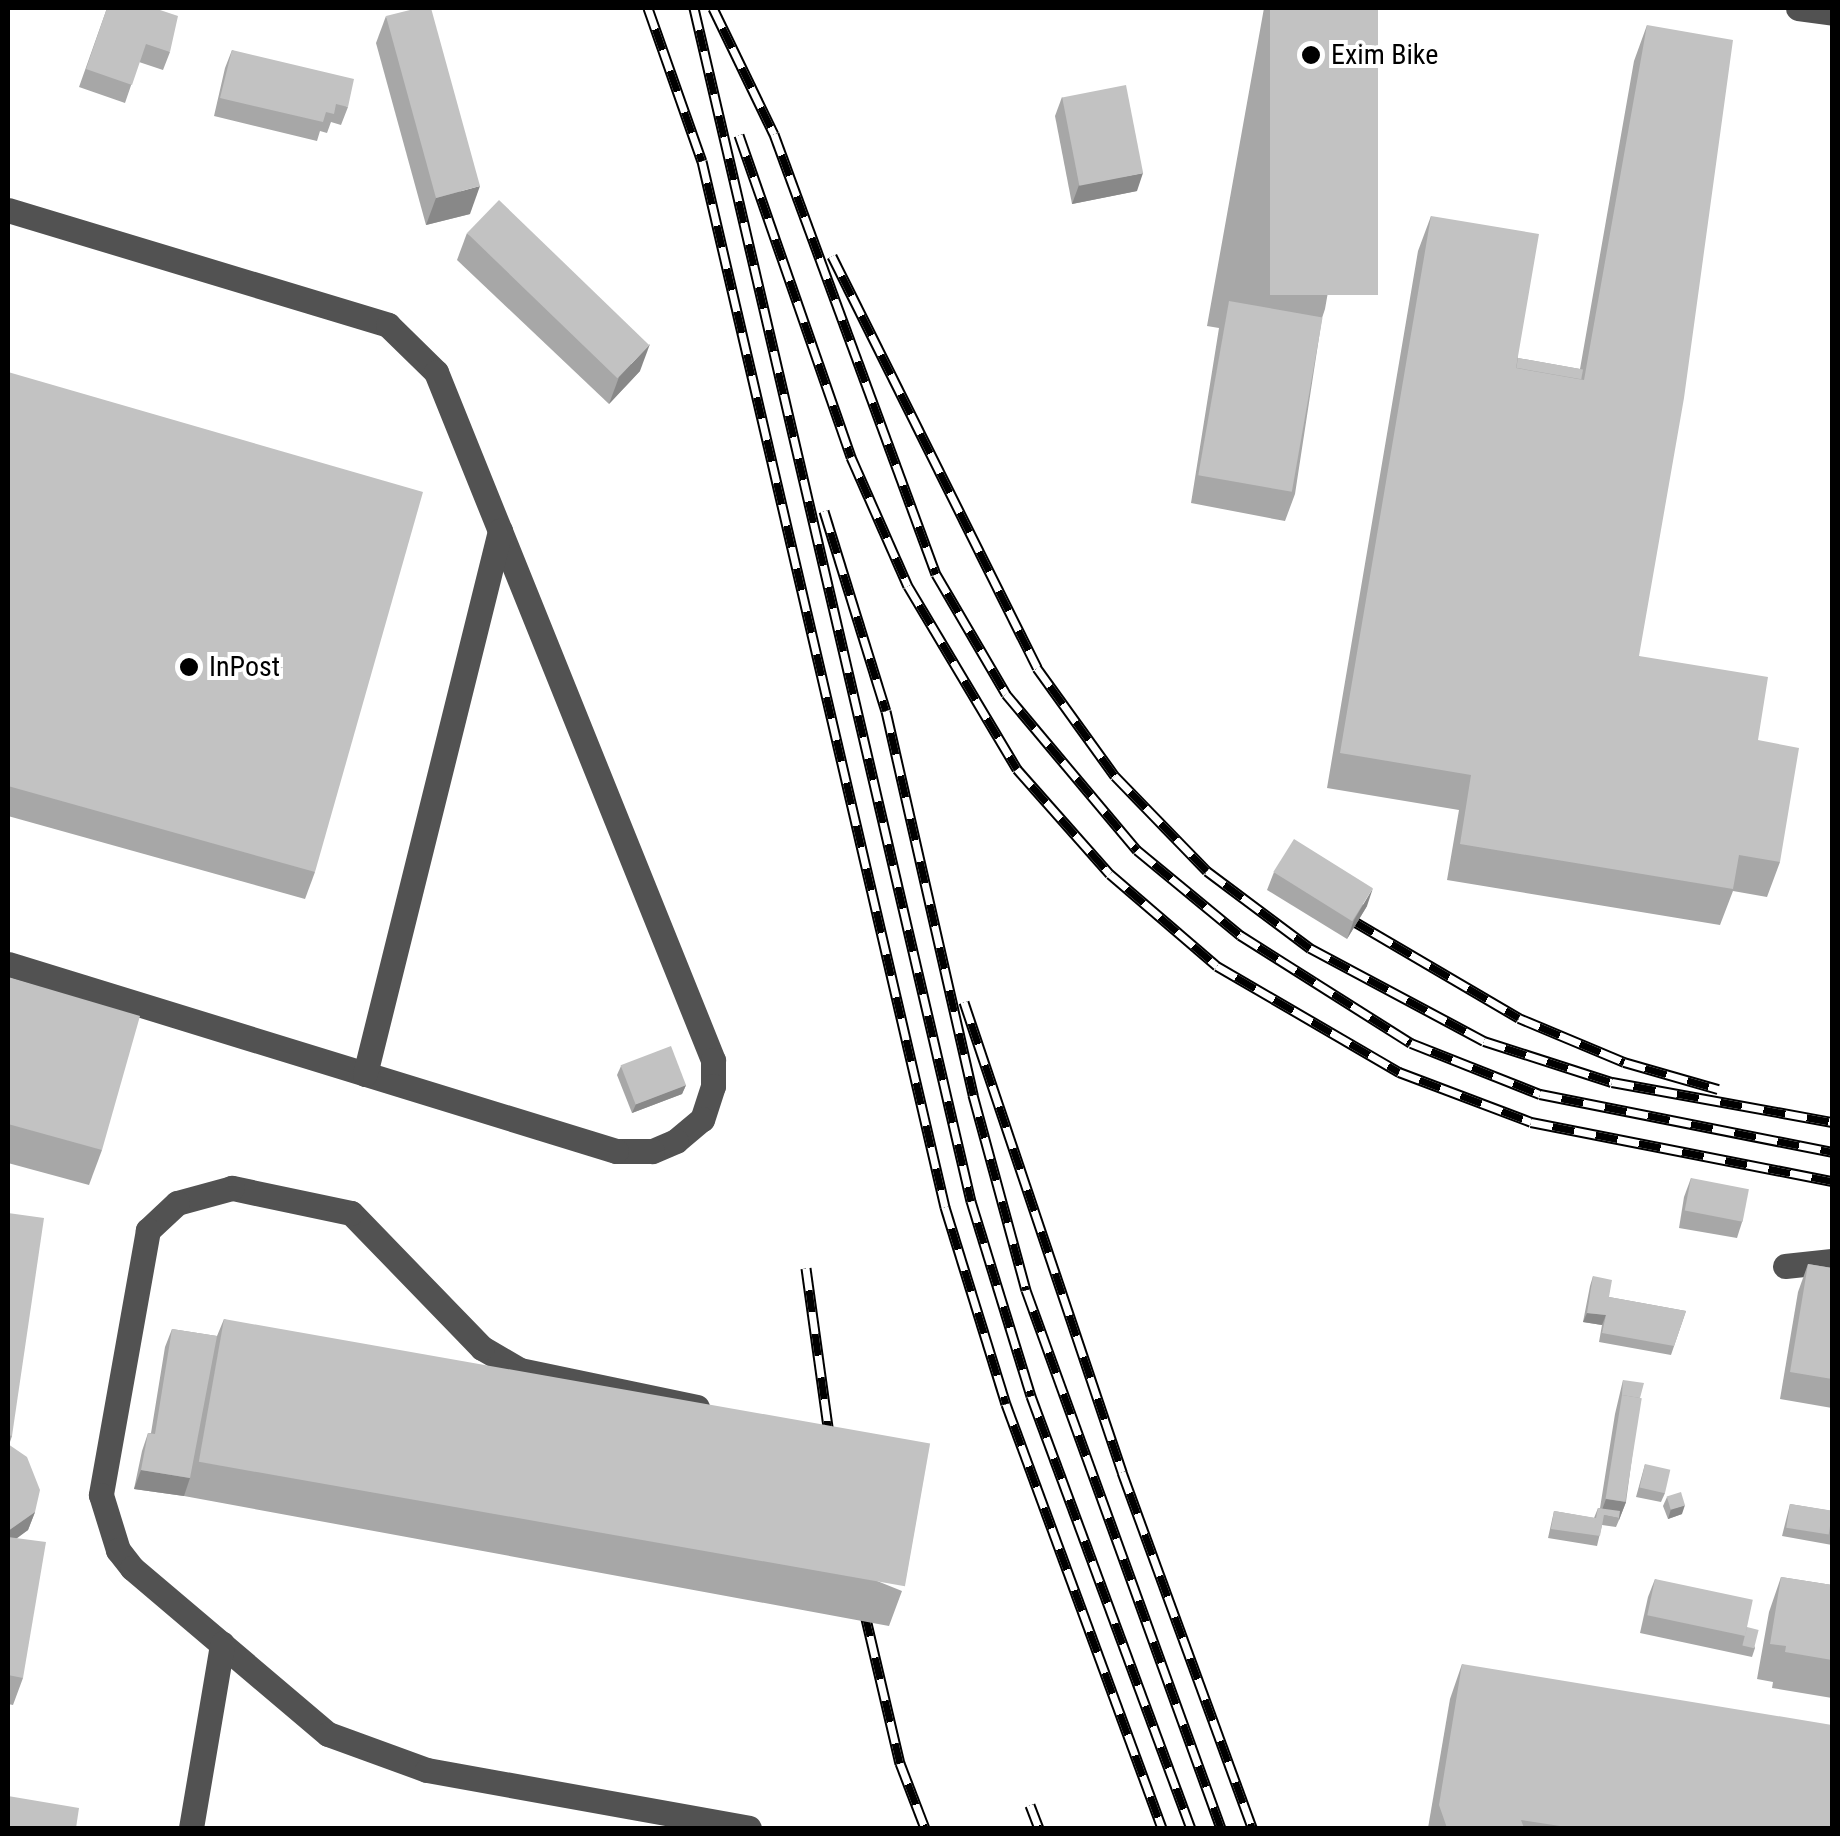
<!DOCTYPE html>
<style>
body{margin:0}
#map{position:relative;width:1840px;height:1836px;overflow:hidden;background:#fff;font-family:"Roboto Condensed",sans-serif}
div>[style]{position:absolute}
.minor>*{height:25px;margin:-12.5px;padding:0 12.5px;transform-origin:12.5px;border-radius:12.5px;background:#525252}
.rail>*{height:11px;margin-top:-5.5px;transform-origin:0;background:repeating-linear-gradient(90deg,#fff 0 22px,#000 0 44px);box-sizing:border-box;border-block:2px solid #000}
.wall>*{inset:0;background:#a7a7a7}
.shaded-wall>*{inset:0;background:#888}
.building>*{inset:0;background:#c2c2c2;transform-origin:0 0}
.dots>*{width:28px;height:28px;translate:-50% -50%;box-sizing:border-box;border:5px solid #fff;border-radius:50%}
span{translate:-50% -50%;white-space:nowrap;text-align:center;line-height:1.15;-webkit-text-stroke:8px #fff;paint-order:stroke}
.poi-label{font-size:28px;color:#000}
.left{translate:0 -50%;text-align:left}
.frame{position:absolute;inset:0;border:10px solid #000;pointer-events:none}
</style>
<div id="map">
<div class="minor">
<i style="left:1798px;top:8px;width:34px;rotate:8deg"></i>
<i style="left:8px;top:210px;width:397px;rotate:16.8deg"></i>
<i style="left:388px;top:325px;width:67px;rotate:44.4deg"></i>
<i style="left:436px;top:372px;width:742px;rotate:68.07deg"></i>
<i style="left:713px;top:1060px;width:26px;rotate:90deg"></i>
<i style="left:713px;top:1086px;width:35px;rotate:108deg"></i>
<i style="left:702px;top:1119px;width:34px;rotate:140deg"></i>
<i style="left:676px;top:1141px;width:26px;rotate:157deg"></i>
<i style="left:652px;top:1151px;width:36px;rotate:180deg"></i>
<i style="left:616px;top:1151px;width:636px;rotate:-162.9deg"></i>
<i style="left:365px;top:1074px;width:560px;rotate:-76.04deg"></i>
<i style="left:1785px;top:1266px;width:47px;rotate:-6.1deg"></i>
<i style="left:697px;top:1407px;width:181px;rotate:-168.2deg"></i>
<i style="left:520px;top:1370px;width:44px;rotate:-149.9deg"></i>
<i style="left:482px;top:1348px;width:188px;rotate:-134.1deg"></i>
<i style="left:351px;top:1213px;width:122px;rotate:-168.1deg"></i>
<i style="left:232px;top:1188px;width:57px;rotate:164.7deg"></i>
<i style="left:177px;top:1203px;width:40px;rotate:137deg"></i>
<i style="left:148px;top:1230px;width:269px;rotate:100.1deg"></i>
<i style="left:101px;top:1495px;width:58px;rotate:72.8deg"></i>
<i style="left:118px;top:1550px;width:23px;rotate:52deg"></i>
<i style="left:132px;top:1568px;width:257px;rotate:40.3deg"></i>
<i style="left:328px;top:1734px;width:105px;rotate:20deg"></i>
<i style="left:427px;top:1770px;width:327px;rotate:10.2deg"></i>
<i style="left:191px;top:1828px;width:187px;rotate:-80.4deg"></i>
</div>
<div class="rail">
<i style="left:648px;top:8px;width:162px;rotate:70.6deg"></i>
<i style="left:702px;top:161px;width:1074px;rotate:76.92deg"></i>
<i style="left:945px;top:1207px;width:206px;rotate:72.8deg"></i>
<i style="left:1006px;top:1404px;width:452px;rotate:69.8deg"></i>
<i style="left:694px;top:8px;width:1225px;rotate:76.93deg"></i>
<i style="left:971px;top:1201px;width:204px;rotate:72.9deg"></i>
<i style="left:1031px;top:1396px;width:461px;rotate:69.7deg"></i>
<i style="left:713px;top:8px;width:140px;rotate:64.2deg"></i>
<i style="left:774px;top:134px;width:469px;rotate:69.8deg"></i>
<i style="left:936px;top:574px;width:139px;rotate:59.7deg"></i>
<i style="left:1006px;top:694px;width:204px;rotate:50deg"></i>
<i style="left:1137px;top:850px;width:134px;rotate:39.5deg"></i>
<i style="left:1240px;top:935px;width:202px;rotate:32.3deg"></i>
<i style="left:1411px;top:1043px;width:139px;rotate:21.6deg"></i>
<i style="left:1540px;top:1094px;width:298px;rotate:11.2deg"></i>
<i style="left:739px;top:135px;width:341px;rotate:70.8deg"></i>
<i style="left:851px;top:457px;width:141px;rotate:66.2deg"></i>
<i style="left:908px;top:586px;width:213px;rotate:59.2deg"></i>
<i style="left:1017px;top:769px;width:140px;rotate:48.5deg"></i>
<i style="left:1110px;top:874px;width:141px;rotate:40.7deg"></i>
<i style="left:1217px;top:966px;width:211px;rotate:30.2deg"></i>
<i style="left:1399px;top:1072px;width:141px;rotate:20.7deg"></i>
<i style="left:1531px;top:1122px;width:307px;rotate:11.1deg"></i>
<i style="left:832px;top:256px;width:460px;rotate:63.5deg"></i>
<i style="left:1037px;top:668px;width:133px;rotate:54.2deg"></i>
<i style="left:1115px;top:776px;width:132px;rotate:45.9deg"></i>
<i style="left:1207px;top:871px;width:129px;rotate:36.8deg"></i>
<i style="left:1310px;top:948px;width:197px;rotate:28.1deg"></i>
<i style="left:1484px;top:1041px;width:134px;rotate:17.8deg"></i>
<i style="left:1612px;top:1082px;width:224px;rotate:10.3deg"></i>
<i style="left:824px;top:511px;width:209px;rotate:72.8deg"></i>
<i style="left:886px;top:711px;width:394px;rotate:77.2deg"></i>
<i style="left:973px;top:1095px;width:202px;rotate:74.8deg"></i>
<i style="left:1026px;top:1290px;width:572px;rotate:70.08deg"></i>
<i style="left:1335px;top:910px;width:213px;rotate:30.4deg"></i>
<i style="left:1519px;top:1018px;width:114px;rotate:22.7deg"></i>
<i style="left:1624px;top:1062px;width:98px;rotate:16deg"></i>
<i style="left:964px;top:1002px;width:496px;rotate:71.4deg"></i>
<i style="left:1122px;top:1472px;width:379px;rotate:69.9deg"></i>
<i style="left:806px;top:1268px;width:190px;rotate:82.1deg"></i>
<i style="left:860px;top:1593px;width:175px;rotate:76.8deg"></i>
<i style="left:900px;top:1763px;width:70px;rotate:69deg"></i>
<i style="left:1030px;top:1805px;width:25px;rotate:69deg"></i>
</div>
<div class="wall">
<i style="clip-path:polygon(107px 8px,170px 52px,163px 70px,139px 62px,125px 103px,79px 87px)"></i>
<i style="clip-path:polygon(1264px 8px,1378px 8px,1325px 309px,1322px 318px,1295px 494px,1285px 521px,1191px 503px,1219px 328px,1207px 326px)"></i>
<i style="clip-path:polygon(386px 16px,470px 214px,426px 225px,376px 43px)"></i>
<i style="clip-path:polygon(1647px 25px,1639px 656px,1758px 740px,1780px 862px,1767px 897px,1733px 891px,1720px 925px,1447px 880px,1459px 810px,1327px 788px,1418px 251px,1431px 216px,1518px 358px,1580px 369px,1634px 61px)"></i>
<i style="clip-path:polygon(232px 50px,348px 107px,341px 125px,331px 122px,327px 133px,320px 131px,317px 141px,214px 116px,225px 68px)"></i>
<i style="clip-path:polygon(1062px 97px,1137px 191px,1072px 204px,1055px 116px)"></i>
<i style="clip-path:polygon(467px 233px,640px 371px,609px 404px,457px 260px)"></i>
<i style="clip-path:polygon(8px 372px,315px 872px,305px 899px,8px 816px)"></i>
<i style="clip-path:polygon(1274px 872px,1367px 906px,1347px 939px,1267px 890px)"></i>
<i style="clip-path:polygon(8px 977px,102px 1150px,89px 1185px,8px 1163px)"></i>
<i style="clip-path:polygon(621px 1066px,686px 1085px,682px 1094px,632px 1113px,617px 1075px)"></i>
<i style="clip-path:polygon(1691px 1178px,1743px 1219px,1737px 1238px,1679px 1228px,1684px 1197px)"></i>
<i style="clip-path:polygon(8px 1213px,12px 1436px,9px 1445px,35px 1512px,28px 1530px,16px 1538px,23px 1678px,13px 1705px,8px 1704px)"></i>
<i style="clip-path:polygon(1808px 1264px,1832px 1268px,1832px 1408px,1780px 1399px,1798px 1292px)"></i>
<i style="clip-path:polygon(1593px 1276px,1609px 1297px,1686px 1311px,1671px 1355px,1599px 1342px,1602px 1325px,1583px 1322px,1590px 1286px)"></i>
<i style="clip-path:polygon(224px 1319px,902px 1591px,889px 1626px,184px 1496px,134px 1489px,142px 1451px,148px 1433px,151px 1433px,165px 1347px,172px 1329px,217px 1336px)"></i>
<i style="clip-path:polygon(1623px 1380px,1640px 1398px,1626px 1502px,1619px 1520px,1616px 1527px,1602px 1525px,1597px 1546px,1548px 1538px,1554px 1511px,1594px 1518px,1598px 1508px,1600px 1508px,1615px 1414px)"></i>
<i style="clip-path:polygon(1645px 1464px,1665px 1493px,1661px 1502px,1636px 1497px)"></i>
<i style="clip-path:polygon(1667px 1497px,1682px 1514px,1668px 1519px,1663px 1506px)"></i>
<i style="clip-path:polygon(1790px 1504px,1832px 1511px,1832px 1545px,1782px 1536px)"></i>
<i style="clip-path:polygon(1781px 1577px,1832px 1585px,1832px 1698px,1772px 1688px,1773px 1682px,1757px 1679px,1769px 1612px)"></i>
<i style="clip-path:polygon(1655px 1579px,1747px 1627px,1755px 1648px,1752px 1657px,1640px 1633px,1648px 1597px)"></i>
<i style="clip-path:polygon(1462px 1664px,1832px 1828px,1428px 1828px,1450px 1699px)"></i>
</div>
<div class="shaded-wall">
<i style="clip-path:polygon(1143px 173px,1137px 191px,1072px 204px,1079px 185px)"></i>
<i style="clip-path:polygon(480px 186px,470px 214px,426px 225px,436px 198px)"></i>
<i style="clip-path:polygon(650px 344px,640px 371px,609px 404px,619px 377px)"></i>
<i style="clip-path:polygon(1373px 888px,1367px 906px,1347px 939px,1354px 920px)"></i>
<i style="clip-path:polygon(686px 1085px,682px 1094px,632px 1113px,636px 1104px)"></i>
<i style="clip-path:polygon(1587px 1313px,1606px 1315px,1602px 1325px,1583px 1322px)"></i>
<i style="clip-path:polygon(141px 1470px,190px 1478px,184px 1496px,134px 1489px)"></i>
<i style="clip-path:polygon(1606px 1499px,1626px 1502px,1619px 1520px,1619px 1518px,1604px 1515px,1599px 1518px)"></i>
<i style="clip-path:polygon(1685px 1505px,1682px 1514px,1668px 1519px,1671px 1509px)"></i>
<i style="clip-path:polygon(35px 1512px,28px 1530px,8px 1545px,8px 1531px)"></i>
</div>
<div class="building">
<i style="clip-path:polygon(107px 8px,154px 8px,178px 16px,170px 52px,146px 44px,132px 85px,86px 69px)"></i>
<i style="clip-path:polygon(418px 8px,431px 8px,480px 186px,436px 198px,386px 16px)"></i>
<i style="left:1270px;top:8px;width:108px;height:287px"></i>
<i style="clip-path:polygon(1647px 25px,1733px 40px,1684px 398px,1639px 656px,1768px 677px,1758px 740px,1799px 748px,1780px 862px,1739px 855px,1733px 889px,1460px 844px,1471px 775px,1340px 753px,1431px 216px,1539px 234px,1516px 368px,1584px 380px)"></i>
<i style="clip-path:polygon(232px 50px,354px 79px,348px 107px,336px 104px,334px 114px,326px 112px,323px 122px,220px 98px)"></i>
<i style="left:1126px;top:85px;width:90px;height:65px;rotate:79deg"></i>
<i style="left:499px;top:200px;width:209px;height:46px;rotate:44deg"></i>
<i style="left:1229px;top:301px;width:95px;height:177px;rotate:10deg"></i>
<i style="left:1518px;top:358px;width:66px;height:10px;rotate:10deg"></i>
<i style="clip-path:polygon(8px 372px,423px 492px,315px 872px,8px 786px)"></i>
<i style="left:1294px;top:839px;width:93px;height:39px;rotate:32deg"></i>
<i style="clip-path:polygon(8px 977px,140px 1016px,102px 1150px,8px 1124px)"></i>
<i style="left:671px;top:1046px;width:42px;height:54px;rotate:69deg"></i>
<i style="left:1691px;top:1178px;width:59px;height:33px;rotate:11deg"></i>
<i style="clip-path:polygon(8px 1213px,44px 1218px,12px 1436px,8px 1435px)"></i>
<i style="clip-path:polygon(1808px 1264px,1832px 1268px,1832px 1379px,1790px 1372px)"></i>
<i style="clip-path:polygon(1593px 1276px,1612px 1280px,1609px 1297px,1686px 1311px,1674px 1346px,1602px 1333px,1606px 1315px,1587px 1313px)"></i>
<i style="left:224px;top:1319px;width:717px;height:145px;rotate:10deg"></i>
<i style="clip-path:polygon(172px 1329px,217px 1336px,190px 1478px,141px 1470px,148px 1433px,155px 1434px)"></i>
<i style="clip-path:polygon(1623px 1380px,1644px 1383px,1640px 1398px,1622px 1395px)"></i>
<i style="left:1622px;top:1395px;width:20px;height:105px;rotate:9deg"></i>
<i style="clip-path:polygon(8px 1444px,27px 1457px,40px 1490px,35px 1512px,8px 1531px)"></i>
<i style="left:1645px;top:1464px;width:26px;height:24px;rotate:13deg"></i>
<i style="left:1681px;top:1492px;width:14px;height:15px;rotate:73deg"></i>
<i style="left:1790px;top:1504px;width:43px;height:24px;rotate:9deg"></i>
<i style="clip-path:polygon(1598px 1508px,1620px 1511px,1619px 1518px,1604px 1515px,1600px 1536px,1551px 1529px,1554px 1511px,1596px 1518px)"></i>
<i style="clip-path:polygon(8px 1537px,46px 1542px,23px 1678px,8px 1675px)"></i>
<i style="clip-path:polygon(1781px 1577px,1832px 1585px,1832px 1660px,1785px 1652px,1786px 1646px,1770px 1644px)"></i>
<i style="left:1655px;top:1579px;width:100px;height:37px;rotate:12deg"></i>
<i style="left:1747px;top:1627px;width:12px;height:19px;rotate:14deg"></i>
<i style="clip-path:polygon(1462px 1664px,1832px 1725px,1832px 1828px,1573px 1828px,1521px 1820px,1524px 1828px,1447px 1828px,1439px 1805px)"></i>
<i style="clip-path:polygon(8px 1796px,79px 1808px,76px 1828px,8px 1828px)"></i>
</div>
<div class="dots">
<i style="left:1311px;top:55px;background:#000"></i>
<i style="left:189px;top:667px;background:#000"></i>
</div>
<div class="poi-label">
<span class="left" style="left:1331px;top:55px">Exim Bike</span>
<span class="left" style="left:209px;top:667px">InPost</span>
</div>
<div class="frame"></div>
</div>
